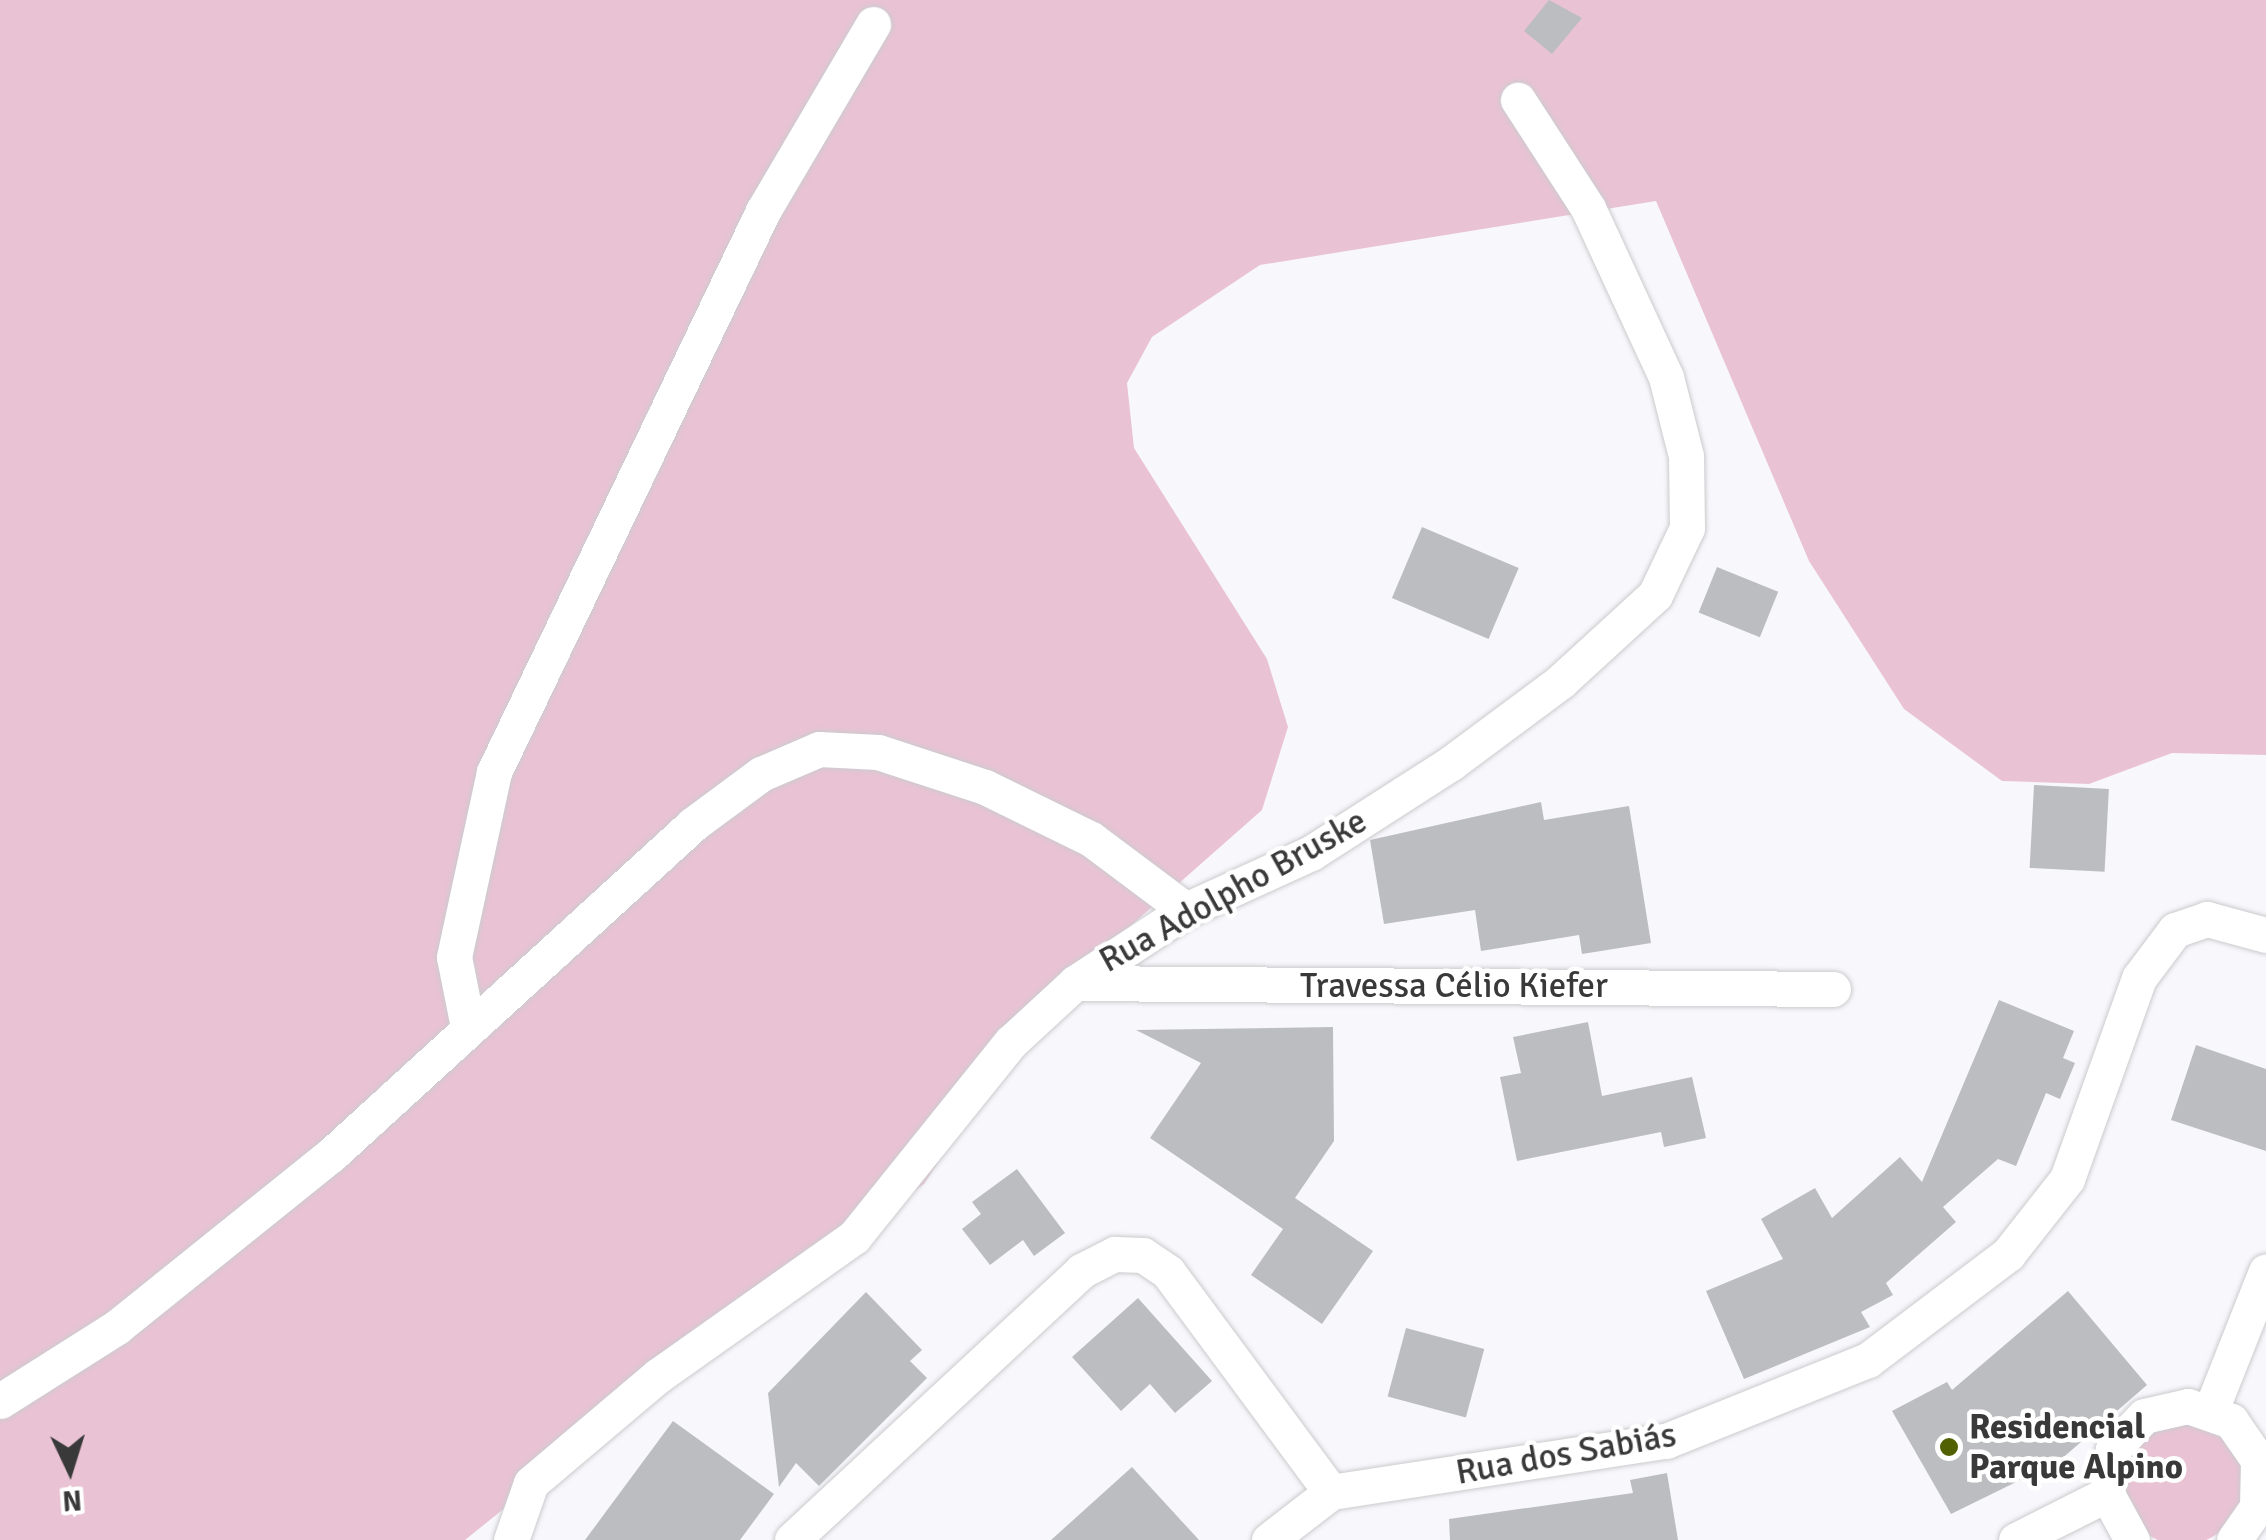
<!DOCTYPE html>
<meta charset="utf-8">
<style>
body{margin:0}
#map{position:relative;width:2266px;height:1540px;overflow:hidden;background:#f8f8fc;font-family:Signika,sans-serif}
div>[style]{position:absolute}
.green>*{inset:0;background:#e9c3d3}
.round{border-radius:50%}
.building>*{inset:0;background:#bbbdc0;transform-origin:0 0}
.roads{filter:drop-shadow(0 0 2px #cbcbce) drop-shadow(0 0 2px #cbcbce)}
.minor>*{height:35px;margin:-17.5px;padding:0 17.5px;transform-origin:17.5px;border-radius:17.5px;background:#fff}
.dots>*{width:28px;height:28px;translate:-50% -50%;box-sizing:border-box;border:5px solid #fff;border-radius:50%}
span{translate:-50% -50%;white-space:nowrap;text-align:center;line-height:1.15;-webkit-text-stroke:9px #fff;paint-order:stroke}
.street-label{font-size:35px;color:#39393a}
.poi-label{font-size:35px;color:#39393a;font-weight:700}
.left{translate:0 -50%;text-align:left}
.north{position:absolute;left:20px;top:1420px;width:100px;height:100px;-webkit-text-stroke:8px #fff;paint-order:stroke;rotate:176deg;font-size:28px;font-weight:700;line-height:40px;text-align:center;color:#39393a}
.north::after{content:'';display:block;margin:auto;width:35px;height:45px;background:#39393a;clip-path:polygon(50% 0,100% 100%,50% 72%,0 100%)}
</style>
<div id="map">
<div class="green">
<i style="clip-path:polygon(0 0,2266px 0,2266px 755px,2172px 753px,2089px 784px,2002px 781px,1904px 709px,1809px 561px,1656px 201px,1260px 265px,1152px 337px,1127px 383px,1134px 448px,1267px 659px,1288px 727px,1262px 810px,1041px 1005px,924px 1184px,763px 1300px,465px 1540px,0 1540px)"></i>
<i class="round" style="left:2120px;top:1421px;width:124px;height:124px"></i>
</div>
<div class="building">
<i style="clip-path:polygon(1549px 0,1582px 18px,1552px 54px,1524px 31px)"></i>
<i style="left:1422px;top:527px;width:105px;height:77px;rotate:23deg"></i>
<i style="left:1717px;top:567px;width:66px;height:49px;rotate:22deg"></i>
<i style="left:2034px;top:785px;width:75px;height:83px;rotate:3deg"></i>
<i style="clip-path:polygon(1541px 802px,1544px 820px,1629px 806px,1651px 943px,1582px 954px,1579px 935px,1481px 951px,1475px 910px,1384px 924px,1370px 840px)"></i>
<i style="clip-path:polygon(1999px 1000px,2074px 1031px,2063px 1058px,2075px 1063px,2060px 1099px,2046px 1093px,2016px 1166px,1998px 1159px,1943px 1207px,1956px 1222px,1886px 1283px,1893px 1295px,1861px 1312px,1870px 1327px,1744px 1379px,1706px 1291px,1783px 1259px,1761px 1219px,1815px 1188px,1832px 1218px,1900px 1157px,1922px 1182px)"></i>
<i style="clip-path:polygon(1588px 1022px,1602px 1096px,1692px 1077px,1706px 1138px,1664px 1147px,1661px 1132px,1517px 1161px,1500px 1077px,1521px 1073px,1513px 1037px)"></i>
<i style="clip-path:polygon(1333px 1027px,1334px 1141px,1295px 1198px,1373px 1251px,1322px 1324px,1251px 1275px,1283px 1229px,1150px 1138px,1201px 1063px,1136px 1030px)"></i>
<i style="clip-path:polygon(2196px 1045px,2266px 1069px,2266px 1151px,2171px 1120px)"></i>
<i style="clip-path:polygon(1017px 1169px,1065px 1233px,1034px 1256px,1023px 1240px,990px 1265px,962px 1229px,981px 1214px,972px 1202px)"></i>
<i style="clip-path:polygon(2068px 1291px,2147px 1385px,2059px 1461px,1951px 1514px,1892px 1411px,1947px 1382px,1952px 1390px)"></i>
<i style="clip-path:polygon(866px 1292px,922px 1350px,910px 1361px,927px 1378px,819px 1486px,796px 1463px,779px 1487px,768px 1393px)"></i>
<i style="clip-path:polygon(1138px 1298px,1212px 1381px,1175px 1413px,1150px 1384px,1121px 1411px,1072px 1357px)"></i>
<i style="left:1406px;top:1328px;width:81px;height:71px;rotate:15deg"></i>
<i style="clip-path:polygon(673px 1421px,774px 1494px,740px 1540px,585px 1540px)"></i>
<i style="clip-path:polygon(1132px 1467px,1199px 1540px,1051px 1540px)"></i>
<i style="clip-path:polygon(1667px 1473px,1678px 1540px,1450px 1540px,1449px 1519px,1633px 1493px,1630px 1480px)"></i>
</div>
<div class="roads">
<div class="minor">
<i style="left:1075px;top:983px;width:758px;rotate:0.45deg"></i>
<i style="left:468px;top:1027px;width:71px;rotate:-101.3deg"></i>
<i style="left:454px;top:957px;width:189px;rotate:-77.8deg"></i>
<i style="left:494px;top:772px;width:622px;rotate:-64.38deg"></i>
<i style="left:763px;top:211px;width:217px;rotate:-59.5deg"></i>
<i style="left:0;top:1401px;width:138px;rotate:-32.3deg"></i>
<i style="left:117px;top:1327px;width:275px;rotate:-38.8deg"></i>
<i style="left:331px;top:1155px;width:489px;rotate:-42.4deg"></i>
<i style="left:692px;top:825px;width:86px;rotate:-36.5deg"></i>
<i style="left:761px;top:774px;width:63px;rotate:-23.3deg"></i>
<i style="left:819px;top:749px;width:59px;rotate:2.9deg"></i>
<i style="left:878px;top:752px;width:113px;rotate:18.1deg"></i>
<i style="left:985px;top:787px;width:118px;rotate:26.1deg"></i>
<i style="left:1091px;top:839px;width:119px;rotate:36.8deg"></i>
<i style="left:2211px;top:1410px;width:149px;rotate:-68.4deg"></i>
<i style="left:1331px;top:1492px;width:339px;rotate:-8.7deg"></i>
<i style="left:1666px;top:1441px;width:218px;rotate:-21.9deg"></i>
<i style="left:1868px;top:1360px;width:176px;rotate:-37.1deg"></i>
<i style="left:2008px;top:1254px;width:95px;rotate:-51.8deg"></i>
<i style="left:2067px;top:1179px;width:214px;rotate:-70.3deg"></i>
<i style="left:2139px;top:978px;width:60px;rotate:-53.1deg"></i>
<i style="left:2175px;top:930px;width:34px;rotate:-19deg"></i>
<i style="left:2207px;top:919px;width:61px;rotate:15.2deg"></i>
<i style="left:511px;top:1540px;width:60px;rotate:-70.7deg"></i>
<i style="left:531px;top:1483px;width:167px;rotate:-40.2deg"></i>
<i style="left:659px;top:1375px;width:239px;rotate:-35.3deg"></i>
<i style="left:854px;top:1237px;width:250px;rotate:-51.2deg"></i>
<i style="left:1011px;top:1042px;width:87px;rotate:-42.7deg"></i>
<i style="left:1075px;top:983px;width:133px;rotate:-33.3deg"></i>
<i style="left:1186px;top:910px;width:137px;rotate:-24.5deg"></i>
<i style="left:1311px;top:853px;width:166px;rotate:-32.7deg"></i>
<i style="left:1451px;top:763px;width:136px;rotate:-36.6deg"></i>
<i style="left:1560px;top:682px;width:129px;rotate:-42.5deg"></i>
<i style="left:1655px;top:595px;width:74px;rotate:-64.5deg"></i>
<i style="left:1687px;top:528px;width:72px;rotate:-90.8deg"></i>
<i style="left:1686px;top:456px;width:81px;rotate:-104.2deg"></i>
<i style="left:1666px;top:377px;width:186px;rotate:-114.8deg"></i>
<i style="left:1588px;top:208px;width:129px;rotate:-122.9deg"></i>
<i style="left:792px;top:1540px;width:395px;rotate:-42.9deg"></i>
<i style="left:1081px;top:1271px;width:38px;rotate:-27deg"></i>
<i style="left:1115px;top:1254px;width:28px;rotate:2deg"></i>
<i style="left:1143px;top:1255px;width:30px;rotate:34deg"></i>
<i style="left:1168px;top:1272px;width:274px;rotate:53.5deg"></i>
<i style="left:1269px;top:1540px;width:78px;rotate:-37.7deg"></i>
<i style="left:2016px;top:1540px;width:102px;rotate:-26.8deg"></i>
<i style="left:2132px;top:1540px;width:52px;rotate:-118.5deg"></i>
<i style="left:2107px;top:1494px;width:45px;rotate:-82.4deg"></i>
<i style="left:2113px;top:1449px;width:45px;rotate:-46.8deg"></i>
<i style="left:2144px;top:1416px;width:45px;rotate:-12.8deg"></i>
<i style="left:2188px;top:1406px;width:46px;rotate:19.2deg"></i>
<i style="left:2231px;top:1421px;width:47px;rotate:55.3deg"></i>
<i style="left:2258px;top:1460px;width:47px;rotate:91.2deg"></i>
<i style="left:2257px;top:1507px;width:40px;rotate:124.9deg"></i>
</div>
</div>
<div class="dots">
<i style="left:1949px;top:1447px;background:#516003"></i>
</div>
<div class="street-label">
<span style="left:1233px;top:891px;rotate:-29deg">Rua Adolpho Bruske</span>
<span style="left:1454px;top:986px">Travessa Célio Kiefer</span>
<span style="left:1566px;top:1454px;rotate:-10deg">Rua dos Sabiás</span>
</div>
<div class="poi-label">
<span class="left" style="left:1969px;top:1447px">Residencial<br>Parque Alpino</span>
</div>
<div class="north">N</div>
</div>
